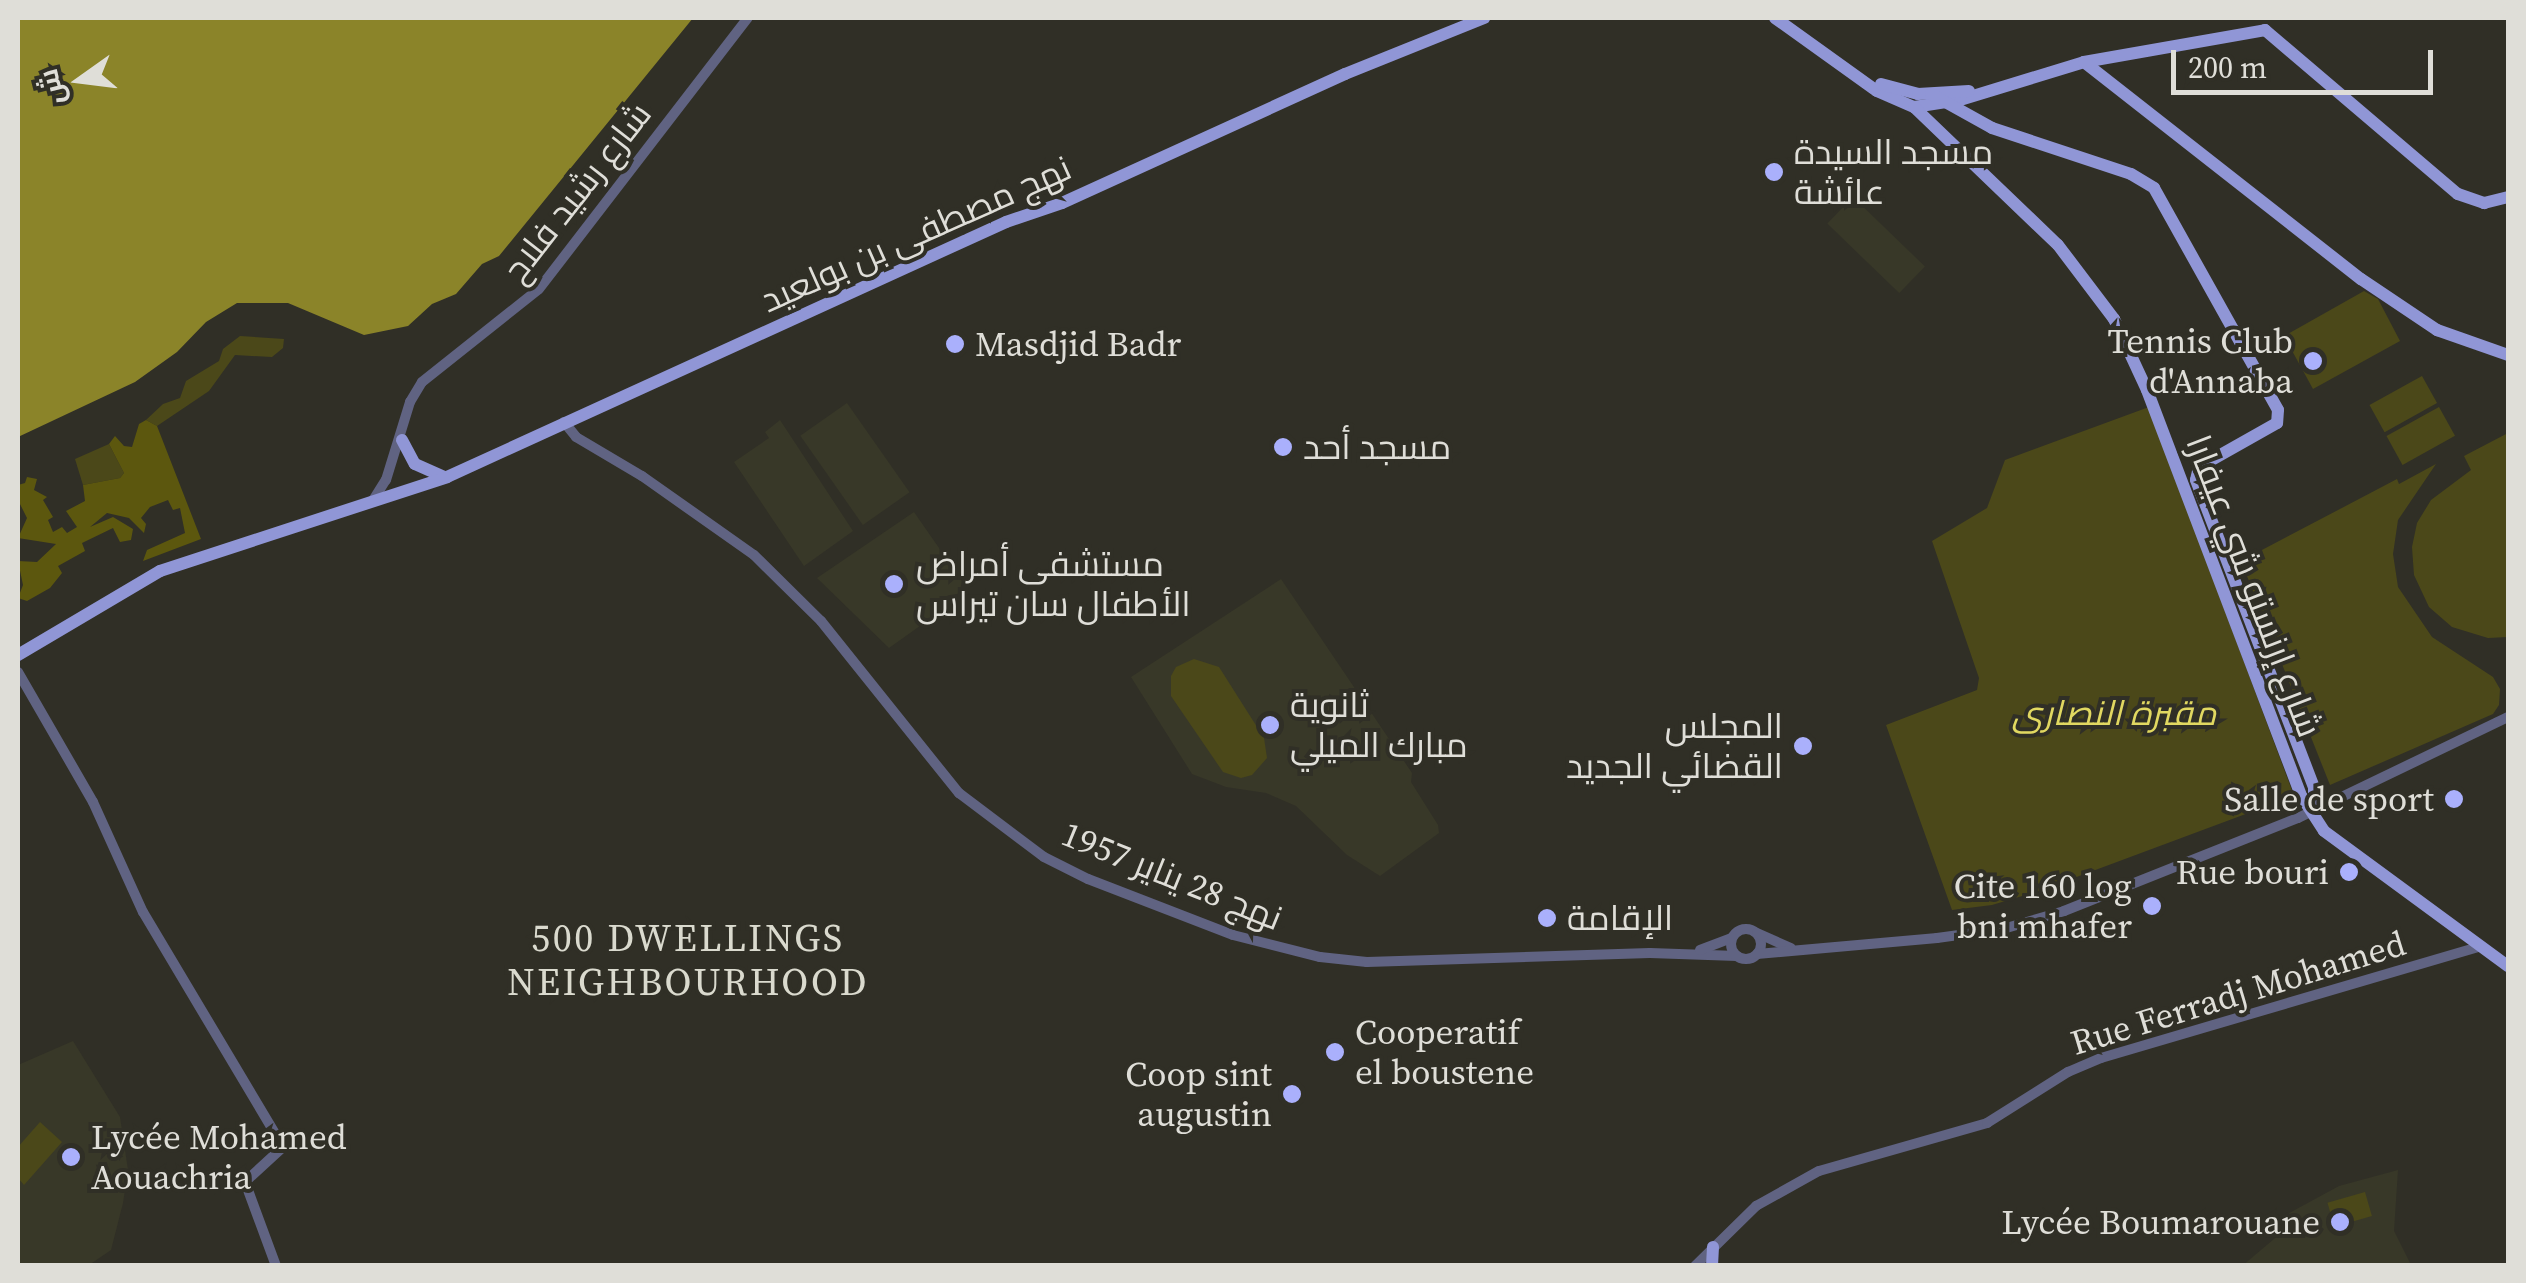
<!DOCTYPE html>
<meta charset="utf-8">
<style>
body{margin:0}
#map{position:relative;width:2526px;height:1283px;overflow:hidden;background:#302f26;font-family:"Source Serif 4",Cairo,serif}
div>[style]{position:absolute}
.built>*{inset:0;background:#383828;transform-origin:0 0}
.green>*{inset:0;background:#4b4819;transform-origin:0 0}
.forest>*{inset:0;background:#5c570e}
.water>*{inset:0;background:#8b8429}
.minor>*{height:10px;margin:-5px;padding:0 5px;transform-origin:5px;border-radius:5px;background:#606382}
.minor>.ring{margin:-5px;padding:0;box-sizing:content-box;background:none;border:10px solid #606382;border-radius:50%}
.major>*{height:12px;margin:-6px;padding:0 6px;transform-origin:6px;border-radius:6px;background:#9096d6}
.dots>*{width:28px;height:28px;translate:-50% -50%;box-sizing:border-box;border:5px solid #302f26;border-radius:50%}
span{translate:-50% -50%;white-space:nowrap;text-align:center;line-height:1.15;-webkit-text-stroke:8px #302f26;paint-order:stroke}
.poi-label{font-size:35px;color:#dfded8}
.left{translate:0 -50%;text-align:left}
.right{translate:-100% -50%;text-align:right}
.street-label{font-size:35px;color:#dfded8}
.park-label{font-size:35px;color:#e1d861;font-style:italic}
.neighbourhood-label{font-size:38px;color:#dadace;letter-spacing:2.5px}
.frame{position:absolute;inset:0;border:20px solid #dfded8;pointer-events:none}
.north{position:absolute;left:30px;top:30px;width:100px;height:100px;-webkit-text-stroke:8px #302f26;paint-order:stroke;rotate:256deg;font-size:28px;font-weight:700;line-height:40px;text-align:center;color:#dfded8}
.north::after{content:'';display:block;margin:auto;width:35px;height:45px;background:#dfded8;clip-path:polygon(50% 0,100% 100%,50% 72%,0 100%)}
.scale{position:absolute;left:2171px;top:50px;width:262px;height:45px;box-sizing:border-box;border:5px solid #dfded8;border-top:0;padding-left:12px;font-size:30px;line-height:35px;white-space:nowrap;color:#dfded8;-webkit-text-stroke:8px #302f26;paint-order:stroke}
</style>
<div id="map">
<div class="built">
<i style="left:1853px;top:197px;width:100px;height:37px;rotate:44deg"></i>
<i style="left:847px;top:403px;width:109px;height:57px;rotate:55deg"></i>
<i style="clip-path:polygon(780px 420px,853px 531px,804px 566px,734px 462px,769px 438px,765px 432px)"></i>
<i style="clip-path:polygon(914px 512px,969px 591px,889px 648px,817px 578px)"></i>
<i style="clip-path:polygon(1281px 579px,1412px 773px,1411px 782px,1438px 825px,1439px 833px,1380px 876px,1347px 855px,1296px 806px,1266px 793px,1226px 787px,1192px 774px,1131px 677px)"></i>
<i style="clip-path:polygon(73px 1041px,120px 1117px,128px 1170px,123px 1203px,111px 1250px,89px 1265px,18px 1265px,18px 1065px)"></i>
<i style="clip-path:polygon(2398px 1170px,2394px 1231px,2410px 1263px,2407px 1265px,2242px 1266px,2287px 1228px,2282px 1217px,2339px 1186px)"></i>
</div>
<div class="green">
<i style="clip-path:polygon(2364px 291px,2378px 299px,2400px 341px,2313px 389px,2284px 336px)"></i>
<i style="clip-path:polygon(240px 336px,284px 339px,283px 348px,272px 357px,235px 355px,209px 391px,157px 426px,146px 420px,163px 404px,180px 398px,186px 381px,219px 361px,223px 349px)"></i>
<i style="left:2422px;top:376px;width:31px;height:60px;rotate:61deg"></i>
<i style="clip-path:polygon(2149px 407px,2294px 796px,2039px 891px,1992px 905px,1952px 910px,1886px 725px,1977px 690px,1979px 678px,1932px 541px,1987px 508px,2005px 460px)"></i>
<i style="left:2439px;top:407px;width:33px;height:60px;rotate:61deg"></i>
<i style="clip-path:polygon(2508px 433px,2508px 637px,2488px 638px,2452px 627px,2429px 607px,2414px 575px,2412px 547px,2417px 523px,2431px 500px,2471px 470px,2464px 456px)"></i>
<i style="clip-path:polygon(109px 444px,124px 473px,120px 478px,83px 485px,75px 459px)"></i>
<i style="clip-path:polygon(2436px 464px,2398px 520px,2393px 554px,2398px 587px,2432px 637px,2493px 677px,2500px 689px,2499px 705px,2493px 714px,2330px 785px,2241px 561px,2397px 479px,2399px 484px)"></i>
<i style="clip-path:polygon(1194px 659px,1219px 667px,1264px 738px,1267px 758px,1252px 775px,1241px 778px,1223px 772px,1171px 696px,1171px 676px,1176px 667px)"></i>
<i style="clip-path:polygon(40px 1122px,62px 1142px,24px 1185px,18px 1178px,18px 1147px)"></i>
<i style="left:2365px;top:1192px;width:25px;height:39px;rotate:74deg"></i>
</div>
<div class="forest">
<i style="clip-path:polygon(146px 420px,157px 426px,201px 539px,143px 561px,147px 550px,185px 533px,180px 508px,173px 510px,168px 500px,150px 507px,141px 518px,146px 524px,144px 533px,129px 518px,107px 513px,90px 527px,113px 517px,133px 529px,131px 540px,120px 542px,113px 528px,82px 543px,85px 551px,58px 566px,62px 573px,50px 588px,27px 601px,18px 598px,23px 585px,18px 561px,37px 562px,56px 544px,18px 538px,27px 518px,18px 500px,18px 485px,25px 483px,27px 477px,37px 479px,34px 490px,47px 497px,43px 500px,53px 517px,48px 520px,53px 532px,62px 527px,67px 533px,77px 527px,66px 511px,85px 501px,83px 485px,120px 478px,124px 473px,109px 444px,115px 436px,124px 446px,132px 447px,139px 424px)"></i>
</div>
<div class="water">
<i style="clip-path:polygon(18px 18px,693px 18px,499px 256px,482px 264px,456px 294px,432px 304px,408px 326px,364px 335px,288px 303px,237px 303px,206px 322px,177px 352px,135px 382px,18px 437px)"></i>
</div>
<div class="minor">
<i style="left:564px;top:422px;width:19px;rotate:51deg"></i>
<i style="left:576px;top:437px;width:77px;rotate:30.6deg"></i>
<i style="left:642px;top:476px;width:137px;rotate:35.2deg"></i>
<i style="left:754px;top:555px;width:94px;rotate:44.6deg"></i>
<i style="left:821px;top:621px;width:221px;rotate:51.3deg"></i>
<i style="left:959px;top:793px;width:106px;rotate:37deg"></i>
<i style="left:1044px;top:857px;width:49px;rotate:26.6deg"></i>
<i style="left:1088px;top:879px;width:155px;rotate:21.1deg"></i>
<i style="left:1233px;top:935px;width:90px;rotate:14.2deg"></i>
<i style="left:1320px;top:957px;width:47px;rotate:6.1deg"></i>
<i style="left:1367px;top:962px;width:283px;rotate:-1.8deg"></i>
<i style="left:1650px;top:953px;width:87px;rotate:2deg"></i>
<i style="left:372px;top:502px;width:26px;rotate:-58deg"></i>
<i style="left:386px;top:480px;width:82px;rotate:-72.9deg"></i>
<i style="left:410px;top:402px;width:23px;rotate:-59deg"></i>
<i style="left:422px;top:382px;width:149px;rotate:-38.5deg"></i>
<i style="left:539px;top:289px;width:342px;rotate:-52.4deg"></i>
<i style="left:18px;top:672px;width:150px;rotate:60deg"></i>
<i style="left:93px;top:802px;width:121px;rotate:65.6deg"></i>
<i style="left:143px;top:912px;width:274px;rotate:59.2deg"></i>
<i style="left:283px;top:1147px;width:52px;rotate:137.4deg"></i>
<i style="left:245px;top:1182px;width:90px;rotate:69.7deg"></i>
<i class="ring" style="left:1731px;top:929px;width:20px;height:20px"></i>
<i style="left:1757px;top:933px;width:37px;rotate:24deg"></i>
<i style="left:1700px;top:950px;width:34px;rotate:-21deg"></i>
<i style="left:1757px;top:954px;width:181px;rotate:-5.1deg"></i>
<i style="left:1937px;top:938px;width:67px;rotate:-7.8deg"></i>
<i style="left:2003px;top:929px;width:64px;rotate:-16.4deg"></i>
<i style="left:2064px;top:911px;width:252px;rotate:-21.7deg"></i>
<i style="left:2298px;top:818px;width:233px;rotate:-25.7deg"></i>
<i style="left:1695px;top:1266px;width:86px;rotate:-44.5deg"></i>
<i style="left:1756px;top:1206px;width:72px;rotate:-29.1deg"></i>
<i style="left:1819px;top:1171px;width:175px;rotate:-15.9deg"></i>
<i style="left:1987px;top:1123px;width:96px;rotate:-32.2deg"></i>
<i style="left:2068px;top:1072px;width:36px;rotate:-23deg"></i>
<i style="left:2101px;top:1058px;width:396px;rotate:-16.4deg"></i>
</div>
<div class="major">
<i style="left:1775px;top:18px;width:125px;rotate:35.6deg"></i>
<i style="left:1877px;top:91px;width:40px;rotate:23.4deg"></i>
<i style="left:1914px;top:107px;width:47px;rotate:-8.7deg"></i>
<i style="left:1960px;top:100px;width:130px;rotate:-17deg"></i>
<i style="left:2084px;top:62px;width:184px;rotate:-10deg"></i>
<i style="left:2265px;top:30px;width:253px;rotate:40.4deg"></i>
<i style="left:2458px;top:194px;width:28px;rotate:19deg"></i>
<i style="left:2484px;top:203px;width:25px;rotate:-14deg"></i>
<i style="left:2084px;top:62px;width:352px;rotate:38.1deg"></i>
<i style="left:2361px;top:279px;width:92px;rotate:33.9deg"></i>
<i style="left:2437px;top:330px;width:75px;rotate:19.4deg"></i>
<i style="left:1881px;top:84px;width:38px;rotate:15deg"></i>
<i style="left:1918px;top:94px;width:51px;rotate:-3.4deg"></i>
<i style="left:1931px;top:94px;width:70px;rotate:29.1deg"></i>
<i style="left:1992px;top:128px;width:146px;rotate:18.3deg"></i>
<i style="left:2131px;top:174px;width:27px;rotate:31deg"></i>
<i style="left:2154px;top:188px;width:254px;rotate:60.8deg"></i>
<i style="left:2278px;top:410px;width:13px;rotate:94deg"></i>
<i style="left:2277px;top:423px;width:90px;rotate:150.6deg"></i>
<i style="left:2199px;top:467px;width:13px;rotate:103deg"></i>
<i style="left:2196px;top:480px;width:330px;rotate:69deg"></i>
<i style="left:2314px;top:788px;width:22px;rotate:90deg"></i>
<i style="left:1914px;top:107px;width:199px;rotate:43.8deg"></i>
<i style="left:2058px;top:245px;width:93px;rotate:52.9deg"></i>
<i style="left:2114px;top:319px;width:78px;rotate:65.1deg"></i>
<i style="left:2147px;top:390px;width:436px;rotate:69.2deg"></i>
<i style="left:2302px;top:797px;width:40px;rotate:57.1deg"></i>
<i style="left:2324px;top:831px;width:228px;rotate:36.3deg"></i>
<i style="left:402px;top:440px;width:27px;rotate:62deg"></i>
<i style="left:415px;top:464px;width:32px;rotate:24deg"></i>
<i style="left:18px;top:655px;width:165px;rotate:-30.6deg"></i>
<i style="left:160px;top:571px;width:302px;rotate:-18.1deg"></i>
<i style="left:447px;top:477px;width:614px;rotate:-24.52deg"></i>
<i style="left:1006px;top:222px;width:59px;rotate:-18.7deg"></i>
<i style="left:1062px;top:203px;width:311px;rotate:-24.5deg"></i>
<i style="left:1345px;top:74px;width:150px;rotate:-21.9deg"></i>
<i style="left:1712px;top:1266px;width:19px;rotate:-87deg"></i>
</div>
<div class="dots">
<i style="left:1774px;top:172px;background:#aab0fc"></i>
<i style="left:955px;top:344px;background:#aab0fc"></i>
<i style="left:2313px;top:361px;background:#aab0fc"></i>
<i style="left:1283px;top:447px;background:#aab0fc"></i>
<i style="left:894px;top:584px;background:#aab0fc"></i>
<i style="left:1270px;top:725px;background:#aab0fc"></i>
<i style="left:1803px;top:746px;background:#aab0fc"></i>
<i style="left:2454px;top:799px;background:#aab0fc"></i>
<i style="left:2349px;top:872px;background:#aab0fc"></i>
<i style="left:2152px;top:906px;background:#aab0fc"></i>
<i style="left:1547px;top:918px;background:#aab0fc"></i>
<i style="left:1335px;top:1052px;background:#aab0fc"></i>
<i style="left:1292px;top:1094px;background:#aab0fc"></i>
<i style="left:71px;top:1157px;background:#aab0fc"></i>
<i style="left:2340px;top:1222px;background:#aab0fc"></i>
</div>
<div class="poi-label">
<span class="left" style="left:1794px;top:172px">مسجد السيدة<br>عائشة</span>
<span class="right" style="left:2293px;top:361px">Tennis Club<br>d'Annaba</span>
<span class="left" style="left:975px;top:344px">Masdjid Badr</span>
<span class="left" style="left:1303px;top:447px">مسجد أحد</span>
<span class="left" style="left:916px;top:584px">مستشفى أمراض<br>الأطفال سان تيراس</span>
<span class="left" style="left:1290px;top:725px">ثانوية<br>مبارك الميلي</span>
<span class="right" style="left:1783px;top:746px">المجلس<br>القضائي الجديد</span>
<span class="right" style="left:2434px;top:799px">Salle de sport</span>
<span class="right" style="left:2329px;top:872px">Rue bouri</span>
<span class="right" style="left:2132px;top:906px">Cite 160 log<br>bni mhafer</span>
<span class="left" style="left:1567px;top:918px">الإقامة</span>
<span class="left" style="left:1355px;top:1052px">Cooperatif<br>el boustene</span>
<span class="right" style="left:1272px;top:1094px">Coop sint<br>augustin</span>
<span class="left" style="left:91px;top:1157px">Lycée Mohamed<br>Aouachria</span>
<span class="right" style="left:2320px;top:1222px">Lycée Boumarouane</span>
</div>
<div class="street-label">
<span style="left:577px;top:192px;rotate:-52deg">شارع رشيد فلاح</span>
<span style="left:916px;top:234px;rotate:-24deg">نهج مصطفى بن بولعيد</span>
<span style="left:2254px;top:586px;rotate:69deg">شارع إرنستو شي عيفارا</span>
<span style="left:1172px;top:876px;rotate:22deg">نهج 28 يناير 1957</span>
<span style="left:2238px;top:993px;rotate:-17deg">Rue Ferradj Mohamed</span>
</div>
<div class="park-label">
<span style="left:2114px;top:713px">مقبرة النصارى</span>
</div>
<div class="neighbourhood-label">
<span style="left:688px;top:961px">500 DWELLINGS<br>NEIGHBOURHOOD</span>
</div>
<div class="frame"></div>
<div class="north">ش</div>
<div class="scale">200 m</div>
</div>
